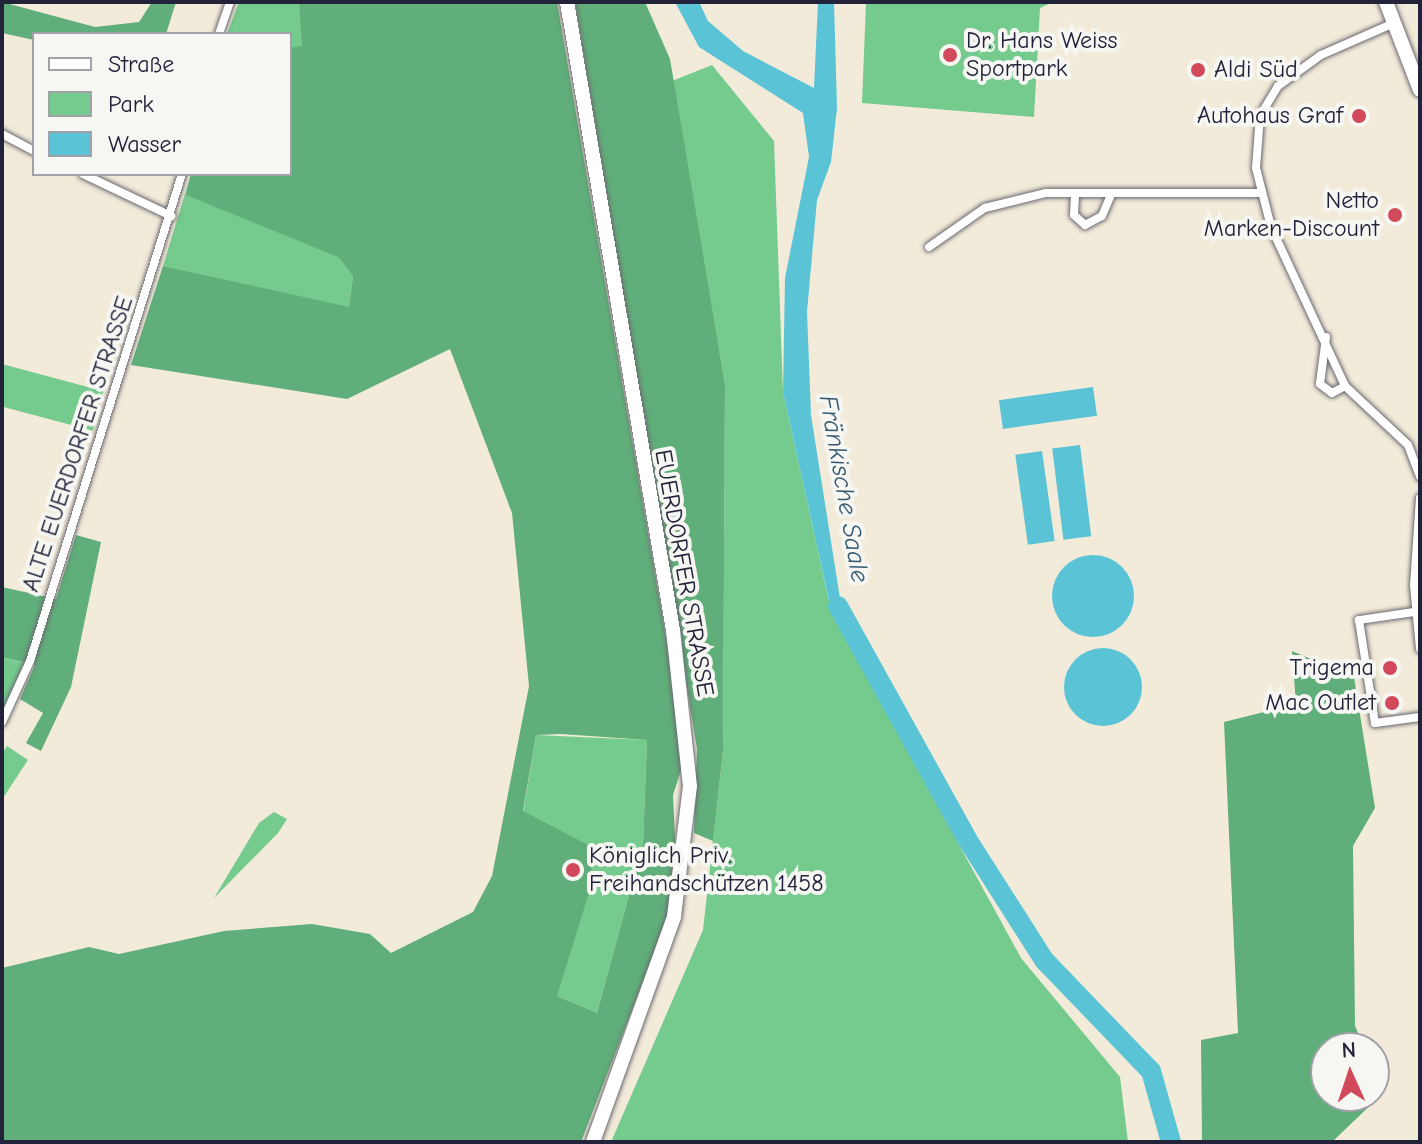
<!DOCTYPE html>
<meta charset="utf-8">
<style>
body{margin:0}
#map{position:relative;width:1422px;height:1144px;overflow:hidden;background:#f2ebd9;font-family:"Comic Neue",sans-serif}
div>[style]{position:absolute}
.green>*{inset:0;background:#75ca8e;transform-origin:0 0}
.forest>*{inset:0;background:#60ae79}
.water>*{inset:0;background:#5ac3d6;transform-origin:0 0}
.round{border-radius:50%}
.river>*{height:20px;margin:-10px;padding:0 10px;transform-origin:10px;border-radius:10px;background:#5ac3d6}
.roads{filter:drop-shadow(0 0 2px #6b6872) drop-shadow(0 0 2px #6b6872)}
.minor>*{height:8px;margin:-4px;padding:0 4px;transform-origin:4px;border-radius:4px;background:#fff}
.primary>*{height:14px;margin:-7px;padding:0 7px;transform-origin:7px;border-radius:7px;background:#fff}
.dots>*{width:22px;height:22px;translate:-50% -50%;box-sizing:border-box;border:4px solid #f6f6f2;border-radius:50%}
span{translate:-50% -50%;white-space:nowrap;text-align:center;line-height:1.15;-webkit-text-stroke:8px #f6f6f2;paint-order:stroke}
.poi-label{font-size:24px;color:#22223b}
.left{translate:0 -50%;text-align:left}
.right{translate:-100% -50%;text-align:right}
.street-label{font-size:24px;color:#22223b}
.water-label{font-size:26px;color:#365a71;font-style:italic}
.frame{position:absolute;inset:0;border:4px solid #22223b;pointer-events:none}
.legend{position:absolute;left:32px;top:32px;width:260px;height:144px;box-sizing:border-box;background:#f6f6f2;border:2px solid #a1a1a9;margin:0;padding:10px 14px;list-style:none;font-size:24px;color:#22223b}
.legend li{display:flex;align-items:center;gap:16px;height:40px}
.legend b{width:40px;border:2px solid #a1a1a9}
.north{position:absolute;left:1310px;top:1032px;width:80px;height:80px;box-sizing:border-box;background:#f6f6f2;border:2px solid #a1a1a9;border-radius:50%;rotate:357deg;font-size:22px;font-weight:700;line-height:32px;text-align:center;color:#22223b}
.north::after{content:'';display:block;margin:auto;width:28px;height:36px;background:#d1495b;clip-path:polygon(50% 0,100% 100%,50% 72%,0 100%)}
</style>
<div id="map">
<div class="green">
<i style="clip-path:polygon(239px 2px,299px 2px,338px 257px,353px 276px,349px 308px,163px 266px,191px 174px,290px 174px,290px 34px,227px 34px)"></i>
<i style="clip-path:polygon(866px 2px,1053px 2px,1040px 8px,1034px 117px,862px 103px)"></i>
<i style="clip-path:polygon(712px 65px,774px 141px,783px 392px,831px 611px,1021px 958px,1120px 1077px,1128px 1142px,611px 1142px,703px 930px,723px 751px,725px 385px,672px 81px)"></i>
<i style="left:2px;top:364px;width:105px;height:41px;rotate:15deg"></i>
<i style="clip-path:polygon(2px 657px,25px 663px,2px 714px)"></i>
<i style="clip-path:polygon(536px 735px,647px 740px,643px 844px,597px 1013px,557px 996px,516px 856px)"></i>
<i style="clip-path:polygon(7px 746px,28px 760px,3px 798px,2px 754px)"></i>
<i style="clip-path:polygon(274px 812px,287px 819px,278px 833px,214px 898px,259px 823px)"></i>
</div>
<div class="forest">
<i style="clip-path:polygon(2px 2px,95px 27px,139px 22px,152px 2px,176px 2px,166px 34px,34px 34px,34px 40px,2px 33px)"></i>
<i style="clip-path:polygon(evenodd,299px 2px,557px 2px,679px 714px,683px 764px,673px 795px,676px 861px,669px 914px,581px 1142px,2px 1142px,2px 968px,89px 947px,119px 954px,224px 931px,312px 924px,370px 934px,391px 953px,473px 912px,492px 876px,529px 686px,512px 513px,450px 349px,347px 399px,131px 365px,163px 266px,349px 307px,353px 276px,338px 257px,186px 195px,191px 174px,290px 174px,290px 48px,302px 46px,299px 2px,561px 734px,647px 740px,643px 844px,597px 1013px,557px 996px,591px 886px,592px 847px,523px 811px,536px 735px,561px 734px)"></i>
<i style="clip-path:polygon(575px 2px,645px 2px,670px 59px,725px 385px,723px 751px,713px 841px,694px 833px,697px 749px)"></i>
<i style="clip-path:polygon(76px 535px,101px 542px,71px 687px,41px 751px,26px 743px,43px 713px,20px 699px,35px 665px,2px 657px,2px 587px,56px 599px)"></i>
<i style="clip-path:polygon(1292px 651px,1354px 677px,1375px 808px,1353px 846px,1355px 1026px,1365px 1048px,1326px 1048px,1326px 1096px,1374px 1096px,1374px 1060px,1388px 1069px,1380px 1096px,1332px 1142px,1202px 1142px,1201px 1040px,1238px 1033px,1224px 722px,1296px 704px)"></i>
</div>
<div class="water">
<i style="clip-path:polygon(675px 2px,699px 2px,708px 21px,743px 51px,814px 88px,818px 2px,834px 2px,837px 108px,831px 162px,817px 200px,807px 312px,811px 415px,845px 630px,831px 610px,783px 392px,785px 278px,809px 157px,803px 113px,699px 47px)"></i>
<i style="left:1093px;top:387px;width:29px;height:95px;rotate:82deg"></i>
<i style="left:1080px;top:445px;width:92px;height:28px;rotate:83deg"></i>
<i style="left:1042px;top:451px;width:91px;height:27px;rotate:82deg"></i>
<i class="round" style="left:1052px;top:555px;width:82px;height:82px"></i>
<i class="round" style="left:1064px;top:648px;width:78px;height:78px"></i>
</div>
<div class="river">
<i style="left:838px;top:606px;width:266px;rotate:61deg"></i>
<i style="left:967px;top:839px;width:143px;rotate:57.5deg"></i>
<i style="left:1044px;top:960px;width:154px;rotate:46.1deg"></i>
<i style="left:1151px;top:1071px;width:74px;rotate:74.3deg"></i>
</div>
<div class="roads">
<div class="minor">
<i style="left:1394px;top:23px;width:80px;rotate:156.3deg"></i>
<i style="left:1321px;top:55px;width:53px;rotate:144.2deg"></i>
<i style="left:1278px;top:86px;width:35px;rotate:121deg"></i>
<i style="left:1260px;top:116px;width:52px;rotate:94.4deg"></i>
<i style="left:1256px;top:168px;width:61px;rotate:75.7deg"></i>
<i style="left:1271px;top:227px;width:175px;rotate:65deg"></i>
<i style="left:1345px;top:386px;width:86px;rotate:43.1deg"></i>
<i style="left:1408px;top:445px;width:34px;rotate:69deg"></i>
<i style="left:219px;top:34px;width:34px;rotate:-71deg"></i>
<i style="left:2px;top:134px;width:36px;rotate:28deg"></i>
<i style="left:83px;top:174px;width:98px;rotate:25.5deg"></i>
<i style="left:1075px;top:195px;width:20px;rotate:93deg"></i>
<i style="left:1074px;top:215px;width:15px;rotate:42deg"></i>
<i style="left:1085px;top:225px;width:19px;rotate:-28deg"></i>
<i style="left:1102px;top:216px;width:21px;rotate:-67deg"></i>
<i style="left:929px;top:247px;width:68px;rotate:-34.9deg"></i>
<i style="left:985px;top:208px;width:63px;rotate:-13.8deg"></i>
<i style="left:1046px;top:193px;width:212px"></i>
<i style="left:1326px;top:337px;width:47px;rotate:97.3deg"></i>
<i style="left:1320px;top:384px;width:15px;rotate:37deg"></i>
<i style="left:1332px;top:393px;width:15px;rotate:-28deg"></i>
<i style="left:1420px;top:498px;width:87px;rotate:93.9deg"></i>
<i style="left:1414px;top:585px;width:64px;rotate:84.6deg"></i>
<i style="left:1414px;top:612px;width:56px;rotate:171.7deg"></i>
<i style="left:1359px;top:620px;width:104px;rotate:81.2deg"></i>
<i style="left:1375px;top:723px;width:45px;rotate:-7.6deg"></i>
<i style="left:2px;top:722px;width:67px;rotate:-65.3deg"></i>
<i style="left:30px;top:661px;width:510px;rotate:-72.67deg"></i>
</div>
<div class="primary">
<i style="left:567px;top:2px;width:637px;rotate:80.42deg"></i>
<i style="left:673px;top:630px;width:157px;rotate:83.8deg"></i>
<i style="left:690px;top:786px;width:132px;rotate:97deg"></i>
<i style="left:674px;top:917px;width:239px;rotate:109.8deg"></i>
<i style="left:1386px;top:2px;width:94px;rotate:68.9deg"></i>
</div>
</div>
<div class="dots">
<i style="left:950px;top:55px;background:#d1495b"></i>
<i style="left:1198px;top:70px;background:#d1495b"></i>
<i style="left:1359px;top:116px;background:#d1495b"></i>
<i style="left:1395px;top:215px;background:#d1495b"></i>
<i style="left:1390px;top:668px;background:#d1495b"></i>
<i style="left:1392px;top:703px;background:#d1495b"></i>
<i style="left:573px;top:870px;background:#d1495b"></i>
</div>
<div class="poi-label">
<span class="left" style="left:966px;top:55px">Dr. Hans Weiss<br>Sportpark</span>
<span class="left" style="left:1214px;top:70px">Aldi Süd</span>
<span class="right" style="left:1343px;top:116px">Autohaus Graf</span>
<span class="right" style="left:1379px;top:215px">Netto<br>Marken-Discount</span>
<span class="right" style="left:1374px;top:668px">Trigema</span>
<span class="right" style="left:1376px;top:703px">Mac Outlet</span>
<span class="left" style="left:589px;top:870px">Königlich Priv.<br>Freihandschützen 1458</span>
</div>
<div class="street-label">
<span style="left:78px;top:444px;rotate:-72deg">ALTE EUERDORFER STRASSE</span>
<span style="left:684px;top:573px;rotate:80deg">EUERDORFER STRASSE</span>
</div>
<div class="water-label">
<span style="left:843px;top:489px;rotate:80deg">Fränkische Saale</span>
</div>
<div class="frame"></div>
<ul class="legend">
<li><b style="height:10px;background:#fff"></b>Straße</li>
<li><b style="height:22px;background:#75ca8e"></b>Park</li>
<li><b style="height:22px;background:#5ac3d6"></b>Wasser</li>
</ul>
<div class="north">N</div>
</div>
